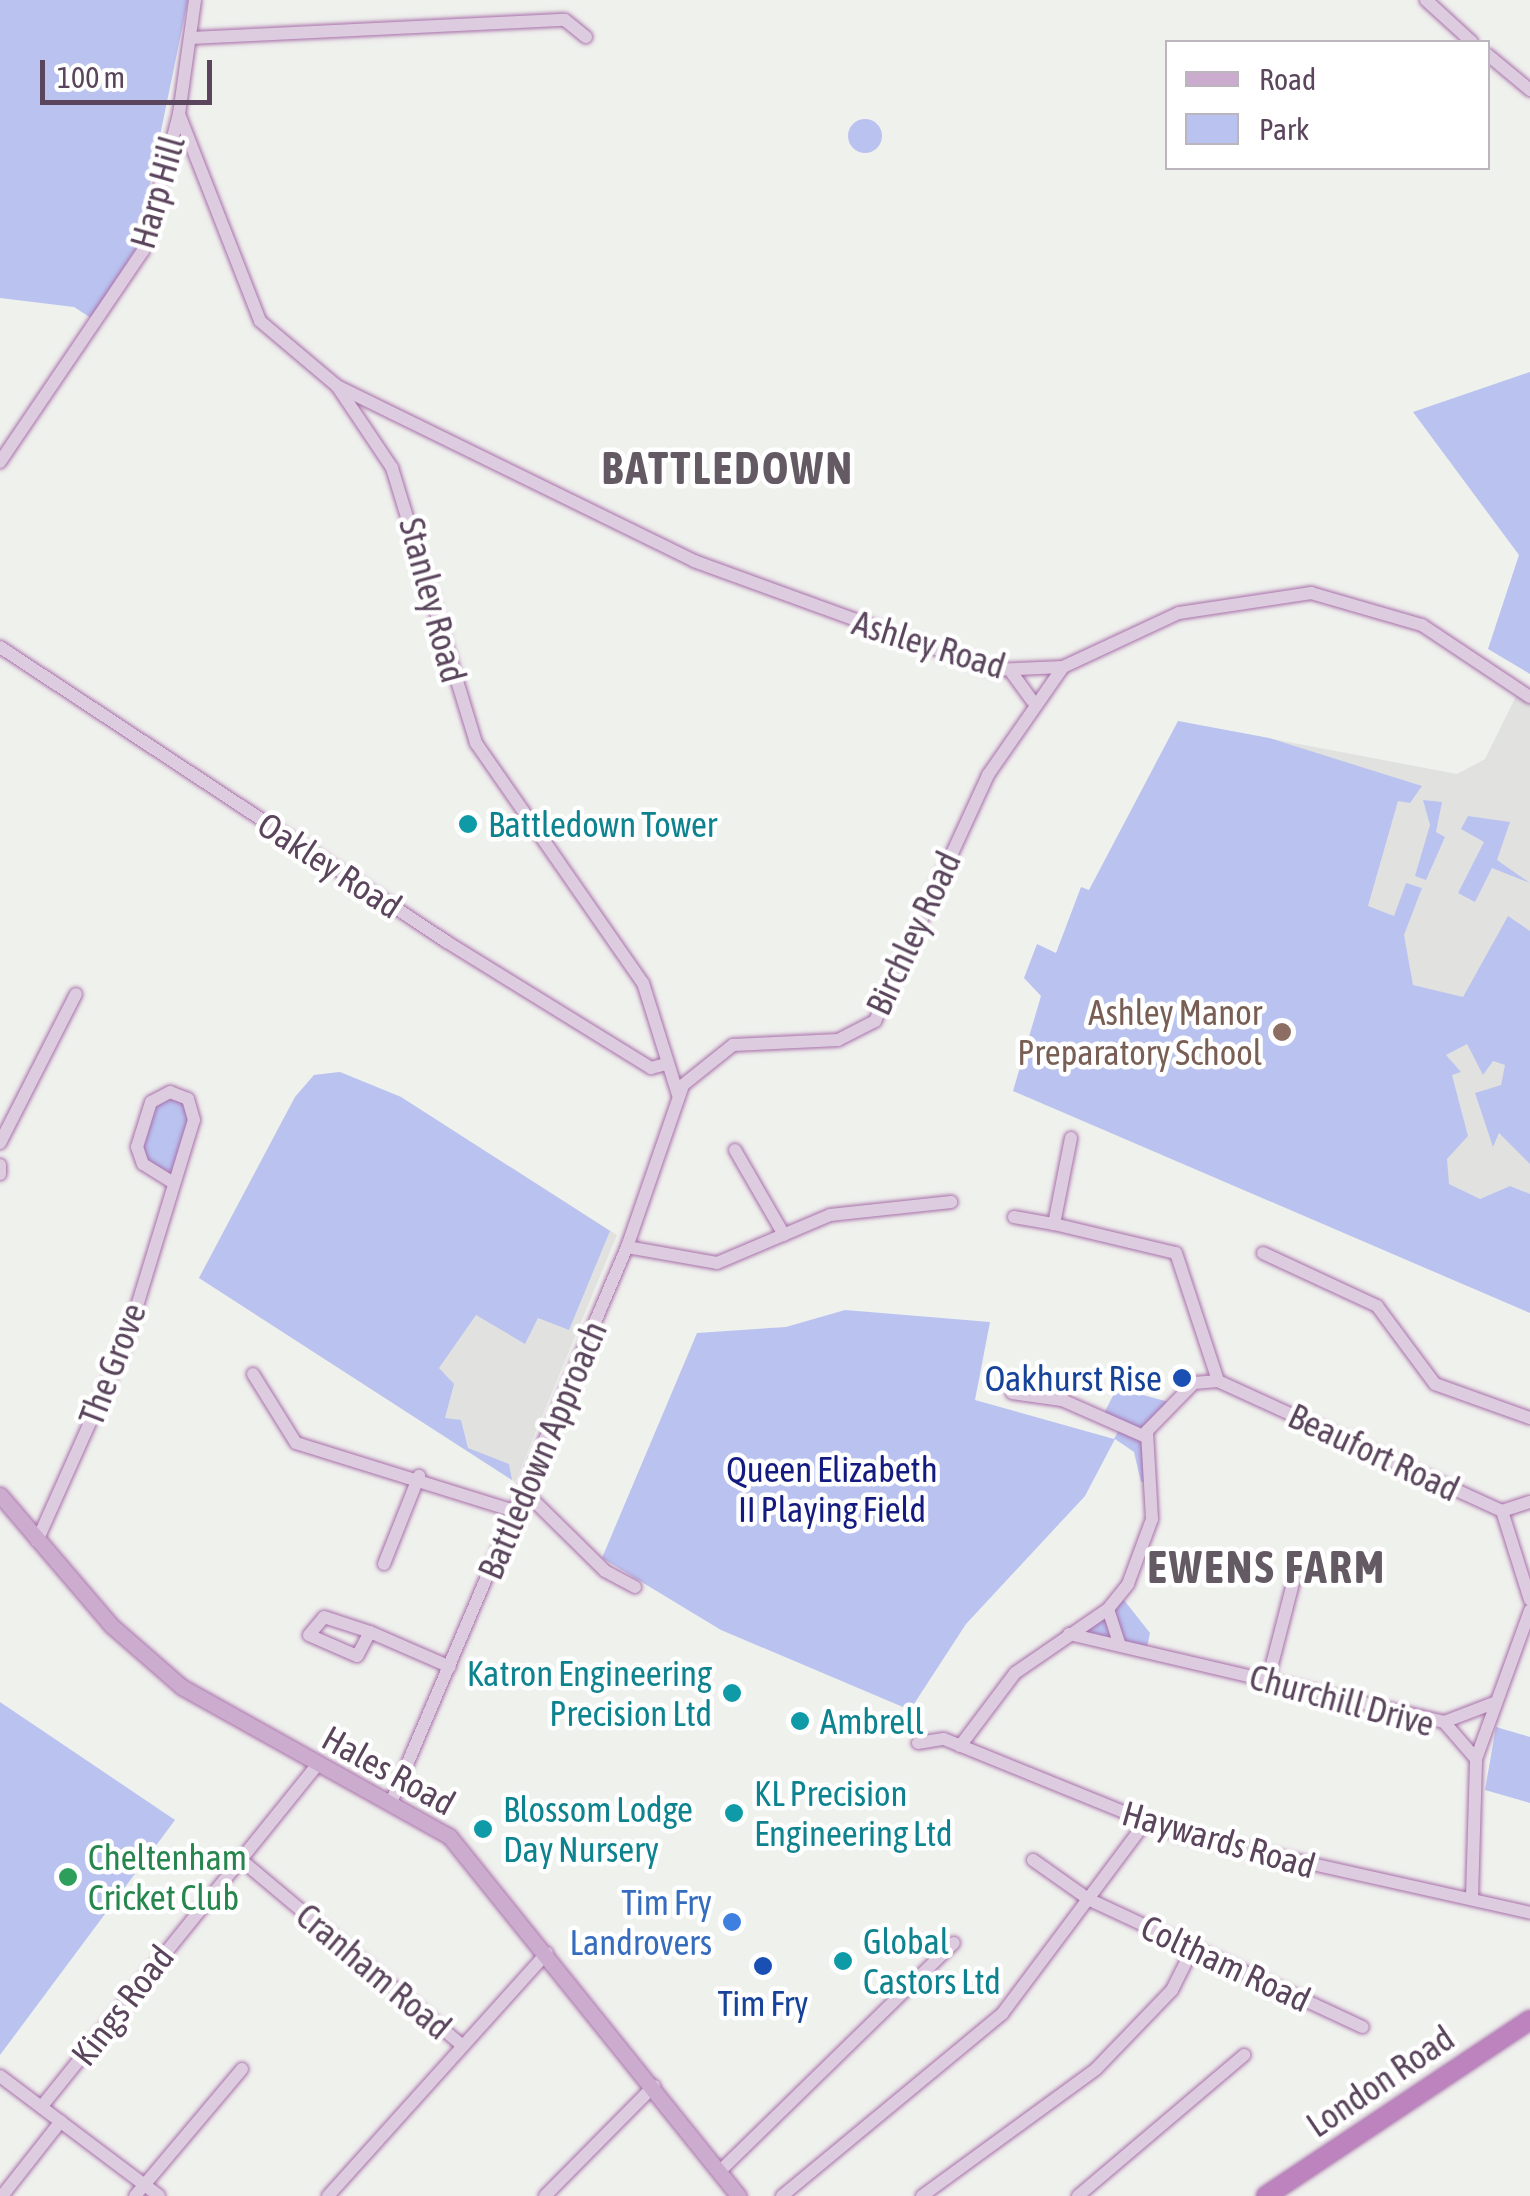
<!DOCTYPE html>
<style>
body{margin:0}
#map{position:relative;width:1530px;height:2196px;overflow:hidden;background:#eff1ed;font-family:"Asap Condensed",sans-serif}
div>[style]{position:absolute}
.education>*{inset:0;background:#e1e2df}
.green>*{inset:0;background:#bac3f0}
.round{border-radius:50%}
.roads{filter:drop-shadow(0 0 2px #a86faa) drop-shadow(0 0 2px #a86faa)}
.minor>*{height:12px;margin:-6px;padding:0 6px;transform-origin:6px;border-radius:6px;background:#ddcbdf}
.major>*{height:15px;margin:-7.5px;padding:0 7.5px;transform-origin:7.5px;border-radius:7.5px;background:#ccacce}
.highway>*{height:18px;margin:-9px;padding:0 9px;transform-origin:9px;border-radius:9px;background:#bc83bf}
.dots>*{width:28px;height:28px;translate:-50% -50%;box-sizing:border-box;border:5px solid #fff;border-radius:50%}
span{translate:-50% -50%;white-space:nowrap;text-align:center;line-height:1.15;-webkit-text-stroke:9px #fff;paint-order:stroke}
.street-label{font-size:35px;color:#5a455c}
.culture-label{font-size:35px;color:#0d838f}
.left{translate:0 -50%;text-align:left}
.right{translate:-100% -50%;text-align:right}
.education-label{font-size:35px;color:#785e54}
.transit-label{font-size:35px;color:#164399}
.park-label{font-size:35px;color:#131a80}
.leisure-label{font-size:35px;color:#27864d}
.shop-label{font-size:35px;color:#366cbe}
.district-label{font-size:45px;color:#635a63;font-weight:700;letter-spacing:2.5px}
.legend{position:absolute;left:1165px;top:40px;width:325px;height:130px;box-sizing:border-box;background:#fff;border:2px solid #bdb5be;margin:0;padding:12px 18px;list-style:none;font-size:30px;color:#5a455c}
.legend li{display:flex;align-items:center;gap:20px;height:50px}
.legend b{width:50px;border:2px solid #bdb5be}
.scale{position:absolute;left:40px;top:60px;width:172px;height:45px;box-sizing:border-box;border:5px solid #5a455c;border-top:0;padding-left:12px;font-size:30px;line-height:35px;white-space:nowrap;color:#5a455c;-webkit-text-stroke:8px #fff;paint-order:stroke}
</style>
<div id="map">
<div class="education">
<i style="clip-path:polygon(1519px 690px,1530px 697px,1530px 1310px,1022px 1094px,1178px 721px,1457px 774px,1485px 759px)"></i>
<i style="clip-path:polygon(340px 1072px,401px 1097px,617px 1235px,515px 1482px,199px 1278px,295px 1097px,314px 1075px)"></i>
</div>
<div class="green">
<i style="clip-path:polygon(0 0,188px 0,137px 247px,91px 318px,74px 307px,0 298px)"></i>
<i class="round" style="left:848px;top:119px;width:34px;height:34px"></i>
<i style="clip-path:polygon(1530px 372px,1530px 674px,1488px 649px,1519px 555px,1413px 412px)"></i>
<i style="clip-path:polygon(1178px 721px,1269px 738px,1422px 786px,1410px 803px,1398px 801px,1368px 906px,1394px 916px,1406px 883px,1422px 888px,1404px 935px,1413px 985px,1463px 997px,1508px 916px,1530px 931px,1530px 1164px,1499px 1133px,1493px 1147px,1475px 1093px,1501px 1085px,1505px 1065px,1493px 1061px,1483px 1075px,1467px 1044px,1446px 1055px,1461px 1072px,1452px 1075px,1468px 1136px,1447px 1159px,1449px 1184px,1480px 1199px,1510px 1186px,1530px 1194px,1530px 1313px,1013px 1091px,1041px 996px,1024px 978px,1037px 944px,1056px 953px,1081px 887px,1089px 890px)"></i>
<i style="clip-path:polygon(1423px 800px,1442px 802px,1436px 832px,1445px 837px,1426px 880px,1415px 876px,1430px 825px)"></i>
<i style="clip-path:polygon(1468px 816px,1510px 822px,1497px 860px,1530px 883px,1492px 868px,1475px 902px,1458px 893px,1484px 842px,1461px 829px)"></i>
<i style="clip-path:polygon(340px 1072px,401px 1097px,610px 1231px,569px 1330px,538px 1318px,525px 1344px,476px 1315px,439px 1368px,454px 1384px,445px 1418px,461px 1420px,468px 1448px,509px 1464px,512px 1480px,199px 1278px,295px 1097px,314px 1075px)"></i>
<i style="clip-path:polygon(170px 1092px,193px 1110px,170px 1181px,140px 1160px,154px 1099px)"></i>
<i style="clip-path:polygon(845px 1310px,990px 1322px,975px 1400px,1114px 1439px,1121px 1426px,1102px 1417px,1117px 1388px,1169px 1402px,1150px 1425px,1151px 1482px,1141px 1482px,1134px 1452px,1115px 1439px,1085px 1496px,966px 1624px,910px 1710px,721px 1630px,602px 1558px,697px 1333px,786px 1327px)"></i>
<i style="clip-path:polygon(1120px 1595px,1150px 1633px,1146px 1652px,1069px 1634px)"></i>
<i style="clip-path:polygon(0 1702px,175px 1820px,0 2055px)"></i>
<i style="clip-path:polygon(1496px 1727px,1530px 1737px,1530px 1803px,1485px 1790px)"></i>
</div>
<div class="roads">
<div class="minor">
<i style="left:1426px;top:0;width:62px;rotate:42.4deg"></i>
<i style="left:191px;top:38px;width:374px;rotate:-2.8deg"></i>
<i style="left:565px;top:20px;width:27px;rotate:39deg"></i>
<i style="left:1488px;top:55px;width:55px;rotate:39.8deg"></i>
<i style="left:179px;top:114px;width:222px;rotate:68.6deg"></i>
<i style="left:260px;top:321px;width:101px;rotate:40.2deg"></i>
<i style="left:337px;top:386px;width:99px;rotate:56.1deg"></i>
<i style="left:392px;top:468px;width:288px;rotate:73deg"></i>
<i style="left:476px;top:743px;width:292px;rotate:55.2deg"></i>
<i style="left:643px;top:983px;width:117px;rotate:72.6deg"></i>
<i style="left:337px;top:386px;width:398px;rotate:26.1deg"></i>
<i style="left:694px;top:561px;width:319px;rotate:20deg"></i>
<i style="left:994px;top:670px;width:69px;rotate:-2.5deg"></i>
<i style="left:1063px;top:667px;width:128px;rotate:-25deg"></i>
<i style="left:1179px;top:613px;width:134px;rotate:-8.6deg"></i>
<i style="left:1311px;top:593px;width:116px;rotate:16.1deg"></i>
<i style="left:1422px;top:625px;width:130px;rotate:33.7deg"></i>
<i style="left:0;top:462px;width:255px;rotate:-55.9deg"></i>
<i style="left:143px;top:251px;width:142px;rotate:-75.3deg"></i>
<i style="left:179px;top:114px;width:115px;rotate:-82deg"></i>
<i style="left:0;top:647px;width:536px;rotate:33.42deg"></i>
<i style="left:447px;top:942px;width:240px;rotate:31.7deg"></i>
<i style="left:651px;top:1068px;width:16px;rotate:-15deg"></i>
<i style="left:1012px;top:673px;width:34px;rotate:54deg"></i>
<i style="left:1071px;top:1138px;width:88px;rotate:101.2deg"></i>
<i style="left:1054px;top:1224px;width:125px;rotate:13.4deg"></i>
<i style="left:1176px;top:1253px;width:135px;rotate:71.8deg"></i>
<i style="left:0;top:1143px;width:167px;rotate:-63deg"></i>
<i style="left:735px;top:1150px;width:98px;rotate:60deg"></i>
<i style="left:0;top:1165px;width:9px;rotate:90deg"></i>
<i style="left:1014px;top:1217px;width:41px;rotate:9.9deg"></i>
<i style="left:627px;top:1247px;width:91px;rotate:10.1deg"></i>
<i style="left:717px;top:1263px;width:123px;rotate:-23deg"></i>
<i style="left:830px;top:1215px;width:122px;rotate:-6.1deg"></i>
<i style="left:1263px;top:1253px;width:126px;rotate:24.9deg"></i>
<i style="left:1377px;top:1306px;width:97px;rotate:53.4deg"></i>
<i style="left:1435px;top:1384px;width:101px;rotate:19.7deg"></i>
<i style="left:253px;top:1374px;width:81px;rotate:58.1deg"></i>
<i style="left:296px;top:1443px;width:232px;rotate:17.3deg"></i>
<i style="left:1012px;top:1393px;width:50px;rotate:8deg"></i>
<i style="left:1062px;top:1400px;width:92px;rotate:23.8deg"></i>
<i style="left:525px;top:1492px;width:112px;rotate:44.6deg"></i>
<i style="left:605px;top:1571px;width:34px;rotate:28deg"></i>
<i style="left:1502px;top:1511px;width:93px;rotate:72.5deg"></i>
<i style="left:37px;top:1541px;width:218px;rotate:-65.9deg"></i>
<i style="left:126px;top:1342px;width:232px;rotate:-73deg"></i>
<i style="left:194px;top:1120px;width:22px;rotate:-106deg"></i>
<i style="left:188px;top:1099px;width:19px;rotate:-159deg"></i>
<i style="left:170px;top:1092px;width:21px;rotate:152deg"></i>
<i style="left:151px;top:1102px;width:47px;rotate:107.3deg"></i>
<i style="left:137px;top:1147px;width:18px;rotate:71deg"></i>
<i style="left:143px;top:1164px;width:32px;rotate:32deg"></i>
<i style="left:384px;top:1564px;width:95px;rotate:-68.3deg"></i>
<i style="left:1108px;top:1609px;width:38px;rotate:72deg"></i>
<i style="left:370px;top:1632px;width:27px;rotate:118deg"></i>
<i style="left:357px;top:1656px;width:52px;rotate:-156.4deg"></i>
<i style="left:309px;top:1635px;width:23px;rotate:-50deg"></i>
<i style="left:324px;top:1617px;width:48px;rotate:18.1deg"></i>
<i style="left:370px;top:1632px;width:87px;rotate:23.6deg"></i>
<i style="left:1069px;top:1634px;width:385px;rotate:13.2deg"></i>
<i style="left:1444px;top:1722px;width:49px;rotate:49.1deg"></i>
<i style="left:1268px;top:1680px;width:112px;rotate:-75.5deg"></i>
<i style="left:1444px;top:1722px;width:53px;rotate:-20.8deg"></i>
<i style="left:918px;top:1743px;width:26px;rotate:-9deg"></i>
<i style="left:944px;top:1739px;width:253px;rotate:22.1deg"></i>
<i style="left:1178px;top:1834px;width:361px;rotate:12.6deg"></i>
<i style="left:960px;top:1746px;width:91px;rotate:-53deg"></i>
<i style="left:1015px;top:1673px;width:113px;rotate:-34.5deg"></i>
<i style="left:1108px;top:1609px;width:32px;rotate:-51deg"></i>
<i style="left:1128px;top:1584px;width:69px;rotate:-69.7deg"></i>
<i style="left:1152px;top:1519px;width:88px;rotate:-93.3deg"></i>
<i style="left:1147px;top:1431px;width:67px;rotate:-45.6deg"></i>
<i style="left:1194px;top:1383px;width:24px;rotate:-5deg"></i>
<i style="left:1218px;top:1381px;width:312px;rotate:24.6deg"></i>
<i style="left:1502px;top:1511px;width:29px;rotate:-18deg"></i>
<i style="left:392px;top:1800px;width:601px;rotate:-66.98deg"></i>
<i style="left:627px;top:1247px;width:171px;rotate:-70.9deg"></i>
<i style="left:683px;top:1085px;width:64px;rotate:-38.7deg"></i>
<i style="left:733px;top:1045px;width:105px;rotate:-2.7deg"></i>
<i style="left:838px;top:1040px;width:42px;rotate:-27.2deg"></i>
<i style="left:875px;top:1021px;width:271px;rotate:-65.3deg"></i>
<i style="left:988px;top:775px;width:131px;rotate:-55.2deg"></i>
<i style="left:240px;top:1859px;width:290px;rotate:40deg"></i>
<i style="left:1033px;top:1860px;width:67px;rotate:35.3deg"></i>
<i style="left:1088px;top:1899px;width:303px;rotate:25deg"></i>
<i style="left:1472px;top:1897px;width:138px;rotate:-88.3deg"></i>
<i style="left:1476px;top:1759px;width:158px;rotate:-70deg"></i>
<i style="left:0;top:2076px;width:199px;rotate:37deg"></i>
<i style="left:42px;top:2106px;width:438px;rotate:-51.1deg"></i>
<i style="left:719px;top:2172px;width:328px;rotate:-44.3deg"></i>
<i style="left:2px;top:2196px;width:95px;rotate:-51.8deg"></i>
<i style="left:135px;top:2196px;width:166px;rotate:-49.9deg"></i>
<i style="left:328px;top:2196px;width:327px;rotate:-48deg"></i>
<i style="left:545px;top:2196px;width:155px;rotate:-45.3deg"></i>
<i style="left:782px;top:2196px;width:286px;rotate:-39.6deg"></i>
<i style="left:1002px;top:2014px;width:237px;rotate:-53.2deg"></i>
<i style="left:922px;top:2196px;width:215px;rotate:-36.1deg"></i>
<i style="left:1096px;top:2069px;width:110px;rotate:-46.1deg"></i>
<i style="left:1172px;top:1990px;width:47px;rotate:-63.4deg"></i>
<i style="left:1078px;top:2196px;width:218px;rotate:-40.3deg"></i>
</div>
<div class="major">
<i style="left:0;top:1495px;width:172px;rotate:49.5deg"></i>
<i style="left:112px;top:1626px;width:93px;rotate:41.1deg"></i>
<i style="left:182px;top:1687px;width:306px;rotate:29.2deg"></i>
<i style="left:449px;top:1836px;width:462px;rotate:51.2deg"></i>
</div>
<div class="highway">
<i style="left:1266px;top:2196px;width:317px;rotate:-33.7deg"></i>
</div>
</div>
<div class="dots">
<i style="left:468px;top:824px;background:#0f9aa8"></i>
<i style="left:1282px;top:1032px;background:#8d6e63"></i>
<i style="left:1182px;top:1378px;background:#1a4fb4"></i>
<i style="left:732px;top:1693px;background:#0f9aa8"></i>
<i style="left:800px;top:1721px;background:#0f9aa8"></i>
<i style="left:734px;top:1813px;background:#0f9aa8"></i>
<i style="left:483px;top:1829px;background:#0f9aa8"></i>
<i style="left:68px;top:1877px;background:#2e9e5b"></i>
<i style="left:732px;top:1922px;background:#3f7fe0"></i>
<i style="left:843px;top:1961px;background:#0f9aa8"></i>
<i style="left:763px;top:1966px;background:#1a4fb4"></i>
</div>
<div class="street-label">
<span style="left:157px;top:192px;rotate:-74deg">Harp Hill</span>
<span style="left:433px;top:600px;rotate:75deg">Stanley Road</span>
<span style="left:929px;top:644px;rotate:17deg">Ashley Road</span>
<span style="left:330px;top:865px;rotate:33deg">Oakley Road</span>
<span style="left:913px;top:933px;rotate:-65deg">Birchley Road</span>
<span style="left:112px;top:1364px;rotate:-69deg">The Grove</span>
<span style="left:542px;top:1450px;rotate:-67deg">Battledown Approach</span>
<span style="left:1374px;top:1452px;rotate:25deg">Beaufort Road</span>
<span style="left:1342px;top:1700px;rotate:15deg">Churchill Drive</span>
<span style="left:389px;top:1770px;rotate:29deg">Hales Road</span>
<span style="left:1219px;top:1839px;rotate:16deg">Haywards Road</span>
<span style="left:1226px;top:1963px;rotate:25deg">Coltham Road</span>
<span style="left:374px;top:1971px;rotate:40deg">Cranham Road</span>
<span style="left:122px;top:2005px;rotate:-52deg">Kings Road</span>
<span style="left:1380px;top:2081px;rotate:-34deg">London Road</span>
</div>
<div class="culture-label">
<span class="left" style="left:488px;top:824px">Battledown Tower</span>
<span class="right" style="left:712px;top:1693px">Katron Engineering<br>Precision Ltd</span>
<span class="left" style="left:820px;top:1721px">Ambrell</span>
<span class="left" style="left:754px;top:1813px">KL Precision<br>Engineering Ltd</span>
<span class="left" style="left:503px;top:1829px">Blossom Lodge<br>Day Nursery</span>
<span class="left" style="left:863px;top:1961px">Global<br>Castors Ltd</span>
</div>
<div class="education-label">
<span class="right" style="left:1262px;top:1032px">Ashley Manor<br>Preparatory School</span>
</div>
<div class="transit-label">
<span class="right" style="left:1162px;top:1378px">Oakhurst Rise</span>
<span style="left:763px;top:2003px">Tim Fry</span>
</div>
<div class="park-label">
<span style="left:832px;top:1489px">Queen Elizabeth<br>II Playing Field</span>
</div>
<div class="leisure-label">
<span class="left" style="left:88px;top:1877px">Cheltenham<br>Cricket Club</span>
</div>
<div class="shop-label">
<span class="right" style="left:712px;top:1922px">Tim Fry<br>Landrovers</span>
</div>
<div class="district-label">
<span style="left:728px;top:469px">BATTLEDOWN</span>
<span style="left:1267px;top:1568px">EWENS FARM</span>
</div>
<ul class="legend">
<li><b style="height:12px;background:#ccacce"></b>Road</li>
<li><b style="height:28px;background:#bac3f0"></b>Park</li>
</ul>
<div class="scale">100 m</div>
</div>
